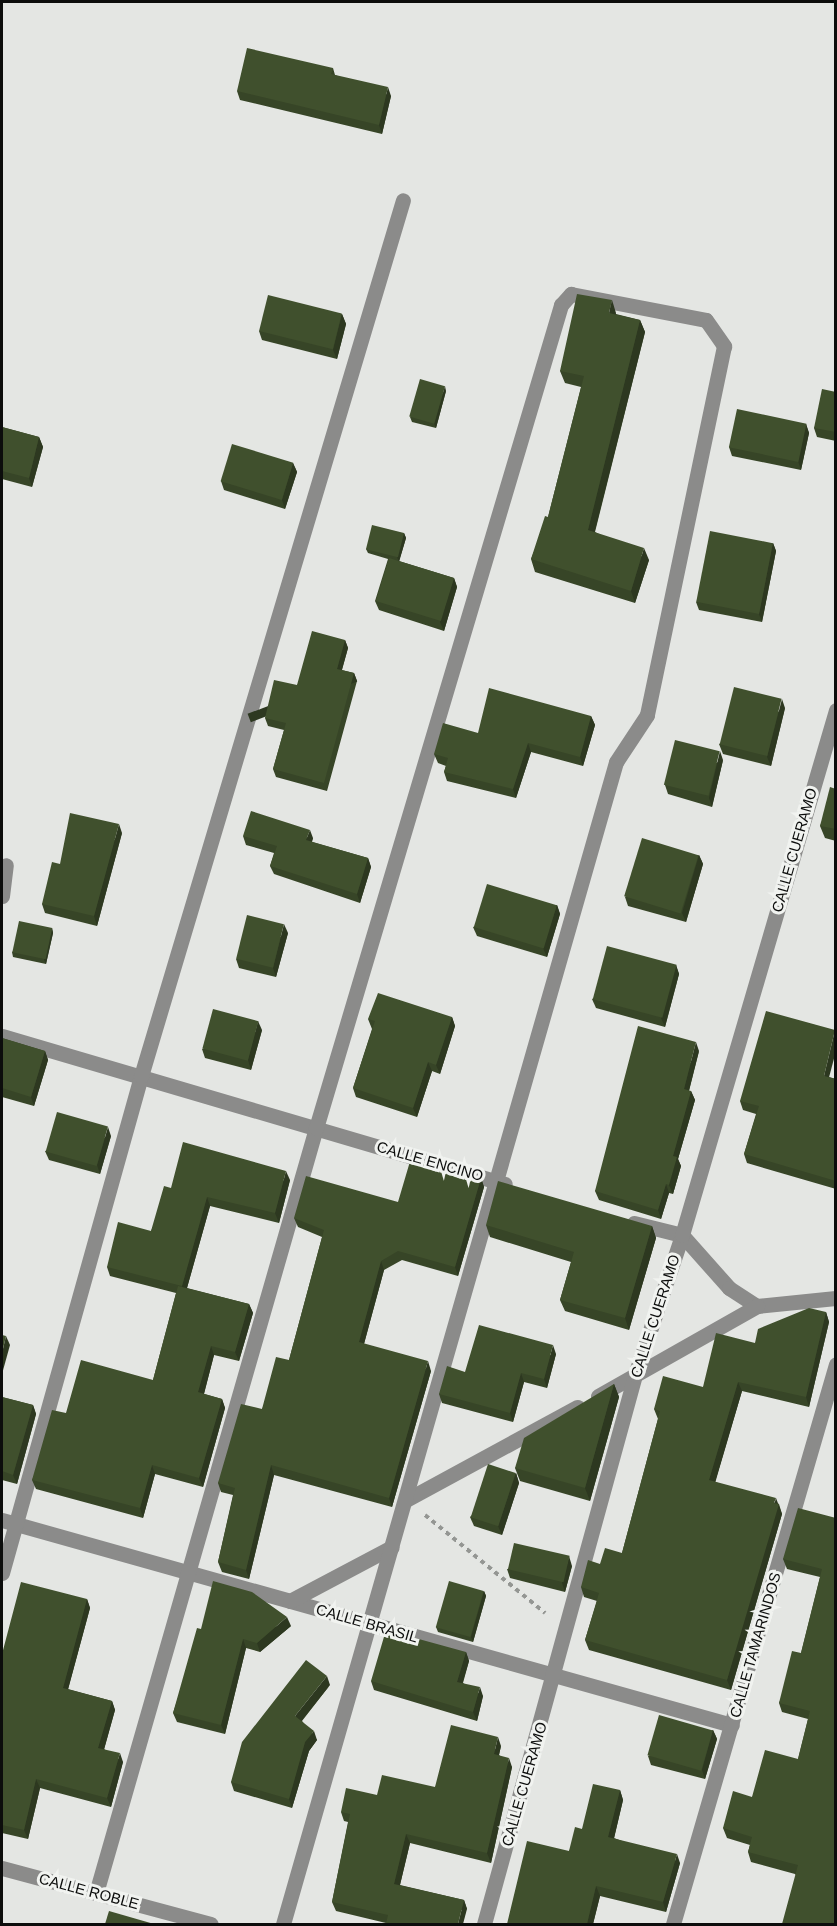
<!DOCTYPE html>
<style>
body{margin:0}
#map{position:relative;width:837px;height:1926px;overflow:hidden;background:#e4e6e3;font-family:Helvetica,sans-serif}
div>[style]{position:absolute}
.path>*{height:4px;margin-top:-2px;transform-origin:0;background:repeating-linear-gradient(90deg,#949693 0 4.5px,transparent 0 9px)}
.street>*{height:15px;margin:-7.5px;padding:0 7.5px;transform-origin:7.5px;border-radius:7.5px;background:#8b8b8a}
.wall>*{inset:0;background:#374527}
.shaded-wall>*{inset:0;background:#2d3820;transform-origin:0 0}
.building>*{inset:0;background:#40502d;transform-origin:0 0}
span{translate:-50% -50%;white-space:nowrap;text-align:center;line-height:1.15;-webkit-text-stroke:6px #f1f3f0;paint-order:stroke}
.street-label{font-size:15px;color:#0c0d0c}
.frame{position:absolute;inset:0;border:3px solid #0c0d0c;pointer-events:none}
</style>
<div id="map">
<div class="path">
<i style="left:425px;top:1515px;width:155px;rotate:39.2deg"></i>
</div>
<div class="street">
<i style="left:2px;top:896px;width:31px;rotate:-83deg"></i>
<i style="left:2px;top:1036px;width:524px;rotate:16.4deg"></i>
<i style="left:634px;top:1223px;width:49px;rotate:14deg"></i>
<i style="left:682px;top:1235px;width:71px;rotate:48.4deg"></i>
<i style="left:729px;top:1288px;width:33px;rotate:33deg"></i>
<i style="left:757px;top:1306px;width:79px;rotate:-5.8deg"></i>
<i style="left:598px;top:1396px;width:183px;rotate:-29.5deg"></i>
<i style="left:406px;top:1500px;width:195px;rotate:-28.5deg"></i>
<i style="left:2px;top:1520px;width:758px;rotate:15.69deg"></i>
<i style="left:2px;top:1573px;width:516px;rotate:-74.37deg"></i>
<i style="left:141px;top:1076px;width:914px;rotate:-73.35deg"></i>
<i style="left:290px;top:1601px;width:115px;rotate:-27.9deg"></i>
<i style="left:2px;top:1868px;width:216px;rotate:15deg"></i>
<i style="left:96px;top:1893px;width:796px;rotate:-73.96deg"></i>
<i style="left:316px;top:1128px;width:859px;rotate:-73.42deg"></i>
<i style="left:561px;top:305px;width:15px;rotate:-48deg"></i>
<i style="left:571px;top:294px;width:137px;rotate:10.9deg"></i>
<i style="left:706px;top:320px;width:32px;rotate:55deg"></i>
<i style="left:724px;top:346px;width:377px;rotate:101.8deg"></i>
<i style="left:647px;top:715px;width:56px;rotate:123.4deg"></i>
<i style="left:616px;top:762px;width:1209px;rotate:105.99deg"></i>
<i style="left:484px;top:1924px;width:569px;rotate:-74.62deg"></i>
<i style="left:635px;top:1375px;width:148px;rotate:-71.4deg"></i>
<i style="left:682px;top:1235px;width:547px;rotate:-73.65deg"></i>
<i style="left:673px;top:1924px;width:583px;rotate:-73.77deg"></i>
</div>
<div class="wall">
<i style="clip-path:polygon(333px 68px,335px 75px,391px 96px,382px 134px,240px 100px,237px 91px)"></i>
<i style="clip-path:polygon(616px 313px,616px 314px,640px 320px,645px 332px,595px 532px,649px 560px,635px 603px,535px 572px,531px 559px,548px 517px,581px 387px,565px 383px,560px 371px)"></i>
<i style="clip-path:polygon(342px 314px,346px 324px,337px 359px,262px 340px,259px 331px)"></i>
<i style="clip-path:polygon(446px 391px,436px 428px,412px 422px,410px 417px)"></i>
<i style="clip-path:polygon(836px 392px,836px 441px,817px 437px,814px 428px)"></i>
<i style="clip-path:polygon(806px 424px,809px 433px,801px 470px,732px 456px,729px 447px)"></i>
<i style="clip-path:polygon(2px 427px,39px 437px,43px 447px,32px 487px,2px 479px)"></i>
<i style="clip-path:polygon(293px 463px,297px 472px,285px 509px,224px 490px,221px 481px)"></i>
<i style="clip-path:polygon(404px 533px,406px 538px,399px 561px,454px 578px,457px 587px,444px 631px,379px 610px,375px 601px,388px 559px,368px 553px,366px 549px)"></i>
<i style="clip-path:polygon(773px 543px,776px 551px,762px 622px,699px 610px,696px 602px)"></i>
<i style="clip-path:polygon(345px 640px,348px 648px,342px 670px,354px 673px,357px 681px,327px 791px,276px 777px,273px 769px,284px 730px,268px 726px,265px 718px,297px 685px)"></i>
<i style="clip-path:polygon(785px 708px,771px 766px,723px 754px,719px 744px)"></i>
<i style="clip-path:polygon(591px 716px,595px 725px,583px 766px,531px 752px,516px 798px,447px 781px,444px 772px,446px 766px,438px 763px,434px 754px,478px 733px)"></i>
<i style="clip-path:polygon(723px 760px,712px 807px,668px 794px,665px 785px)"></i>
<i style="clip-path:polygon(836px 789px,836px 841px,825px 838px,820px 826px)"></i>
<i style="clip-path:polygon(122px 833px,97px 926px,45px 913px,42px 904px)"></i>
<i style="clip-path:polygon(243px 836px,313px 838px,312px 842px,368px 858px,371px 867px,360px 903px,274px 874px,270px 866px,274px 853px,246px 845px)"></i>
<i style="clip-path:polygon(699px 855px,703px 864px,686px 922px,628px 906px,625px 897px)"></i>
<i style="clip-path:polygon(557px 905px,560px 914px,547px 957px,477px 936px,473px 927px)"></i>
<i style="clip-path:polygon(52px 928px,53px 933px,46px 964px,13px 957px,12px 952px)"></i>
<i style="clip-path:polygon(288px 933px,276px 977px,239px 968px,236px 959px)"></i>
<i style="clip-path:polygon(676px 965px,679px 974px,665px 1027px,596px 1008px,592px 999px)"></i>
<i style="clip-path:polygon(452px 1017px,455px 1026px,440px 1074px,432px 1071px,417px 1117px,356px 1097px,353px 1088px,372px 1029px,368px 1019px)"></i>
<i style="clip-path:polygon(262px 1030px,251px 1070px,205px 1058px,202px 1049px)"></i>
<i style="clip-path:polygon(2px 1038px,45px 1051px,48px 1060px,34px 1106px,2px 1097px)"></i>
<i style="clip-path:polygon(699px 1051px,689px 1091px,691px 1091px,695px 1100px,678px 1159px,681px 1166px,673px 1194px,669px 1193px,661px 1219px,599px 1200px,595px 1191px)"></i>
<i style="clip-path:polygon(829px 1077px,836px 1079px,836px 1189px,747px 1163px,744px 1154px,756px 1114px,743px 1110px,740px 1101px)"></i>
<i style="clip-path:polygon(111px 1136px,100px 1174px,49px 1160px,45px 1151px)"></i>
<i style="clip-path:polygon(481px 1178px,484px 1187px,458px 1276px,402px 1260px,384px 1270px,364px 1344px,431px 1371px,392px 1507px,274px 1475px,249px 1579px,222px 1572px,218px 1562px,233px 1495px,221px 1492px,218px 1483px,262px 1409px,289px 1360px,322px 1237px,298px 1227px,294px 1218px,398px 1202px)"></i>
<i style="clip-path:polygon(290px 1180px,279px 1223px,210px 1206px,187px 1288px,249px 1304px,253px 1313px,239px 1361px,214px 1355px,204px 1394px,222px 1399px,225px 1408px,203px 1487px,155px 1474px,143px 1518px,36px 1489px,32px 1480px,66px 1413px,153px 1380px,176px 1293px,110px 1276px,107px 1267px,151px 1231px,171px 1188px)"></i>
<i style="clip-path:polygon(486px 1225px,652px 1226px,656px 1238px,629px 1330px,565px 1311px,560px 1300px,571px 1262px,490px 1237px)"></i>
<i style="clip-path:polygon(826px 1312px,829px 1322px,809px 1407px,742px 1391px,715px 1482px,779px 1504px,782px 1514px,731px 1690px,589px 1650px,585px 1640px,597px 1601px,584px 1597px,581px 1587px,600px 1564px,622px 1553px,658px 1419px,654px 1409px,703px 1387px,755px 1343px)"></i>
<i style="clip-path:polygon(556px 1354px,547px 1388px,524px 1382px,513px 1422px,442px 1403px,439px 1394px,465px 1372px)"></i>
<i style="clip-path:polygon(614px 1384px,619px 1397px,590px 1501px,520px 1481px,515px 1468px)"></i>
<i style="clip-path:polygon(2px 1397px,33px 1405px,36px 1414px,17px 1484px,2px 1480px)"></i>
<i style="clip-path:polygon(516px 1473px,519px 1483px,502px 1535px,474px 1526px,470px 1517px)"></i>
<i style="clip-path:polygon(836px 1518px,836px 1924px,795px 1874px,751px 1862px,748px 1852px,750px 1845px,727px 1838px,723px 1828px,752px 1797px,798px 1759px,808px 1719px,782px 1712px,779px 1703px,801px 1653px,820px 1577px,787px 1569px,783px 1559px)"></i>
<i style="clip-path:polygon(572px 1566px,565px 1592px,510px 1578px,507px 1569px)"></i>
<i style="clip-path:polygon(484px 1591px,486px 1596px,473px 1642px,438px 1632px,436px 1627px)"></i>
<i style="clip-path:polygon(87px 1599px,90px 1608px,68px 1689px,112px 1701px,115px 1710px,104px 1749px,123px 1762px,111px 1807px,40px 1788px,28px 1839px,2px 1833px,2px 1654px)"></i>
<i style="clip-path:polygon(291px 1626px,260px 1652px,246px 1648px,225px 1734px,177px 1722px,173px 1713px,201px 1629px)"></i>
<i style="clip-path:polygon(466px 1652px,469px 1661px,463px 1683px,483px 1696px,477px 1721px,374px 1690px,371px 1681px)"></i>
<i style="clip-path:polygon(330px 1685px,302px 1721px,317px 1740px,309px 1751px,292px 1808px,234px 1791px,231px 1782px)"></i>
<i style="clip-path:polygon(713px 1730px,717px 1739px,705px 1779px,651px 1765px,648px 1756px)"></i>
<i style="clip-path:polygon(501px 1746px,499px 1755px,512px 1767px,491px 1863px,410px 1843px,400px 1885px,464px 1900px,467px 1909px,386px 1923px,336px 1911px,332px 1902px,348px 1822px,344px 1821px,341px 1812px,377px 1795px,435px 1787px)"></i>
<i style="clip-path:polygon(620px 1790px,623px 1800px,614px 1838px,680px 1863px,666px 1912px,600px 1896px,593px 1924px,507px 1924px,569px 1851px,582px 1829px)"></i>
</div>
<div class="shaded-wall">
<i style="clip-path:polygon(388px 87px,391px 96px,382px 134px,379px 125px)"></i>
<i style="clip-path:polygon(612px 300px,616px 313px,614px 325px,609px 313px)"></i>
<i style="clip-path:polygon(342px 314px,346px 324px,337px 359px,333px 350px)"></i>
<i style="clip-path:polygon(640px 320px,645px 332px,592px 542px,588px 530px)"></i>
<i style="clip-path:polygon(445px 386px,446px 391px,436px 428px,434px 423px)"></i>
<i style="clip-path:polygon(806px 424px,809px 433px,801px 470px,798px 461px)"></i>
<i style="clip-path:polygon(39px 437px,43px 447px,32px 487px,29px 478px)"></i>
<i style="clip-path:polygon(293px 463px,297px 472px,285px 509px,282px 500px)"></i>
<i style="clip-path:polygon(404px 533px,406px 538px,399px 562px,397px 557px)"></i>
<i style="clip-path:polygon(773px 543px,776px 551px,762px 622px,759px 614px)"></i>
<i style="clip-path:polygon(644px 548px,649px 560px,635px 603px,631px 591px)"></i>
<i style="clip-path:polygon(454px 578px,457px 587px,444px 631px,440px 622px)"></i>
<i style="clip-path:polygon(345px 640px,348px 648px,340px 676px,337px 669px)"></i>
<i style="left:354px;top:673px;width:9px;height:114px;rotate:69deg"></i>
<i style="clip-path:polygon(782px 699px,785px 708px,771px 766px,767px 757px)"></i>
<i style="clip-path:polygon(591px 716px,595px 725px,583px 766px,580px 757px)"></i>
<i style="clip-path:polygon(528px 743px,531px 752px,516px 798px,513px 789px)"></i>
<i style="clip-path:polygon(720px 751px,723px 760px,712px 807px,709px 798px)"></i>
<i style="clip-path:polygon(119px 824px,122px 833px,97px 926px,94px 916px)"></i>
<i style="clip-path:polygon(310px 830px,313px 838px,309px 849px,306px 840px)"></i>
<i style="clip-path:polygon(699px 855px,703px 864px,686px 922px,682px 913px)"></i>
<i style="clip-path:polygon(368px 858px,371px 867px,360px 903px,357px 894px)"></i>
<i style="clip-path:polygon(557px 905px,560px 914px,547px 957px,543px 948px)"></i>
<i style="clip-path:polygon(284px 924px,288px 933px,276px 977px,273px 968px)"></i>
<i style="clip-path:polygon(52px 928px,53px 933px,46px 964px,44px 960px)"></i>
<i style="clip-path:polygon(676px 965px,679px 974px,665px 1027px,661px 1018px)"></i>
<i style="clip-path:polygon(452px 1017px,455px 1026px,440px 1074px,436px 1065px)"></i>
<i style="clip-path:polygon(258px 1021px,262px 1030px,251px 1070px,248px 1060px)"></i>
<i style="clip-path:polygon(835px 1030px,836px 1051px,827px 1085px,824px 1076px)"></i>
<i style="clip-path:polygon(696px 1042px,699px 1051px,687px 1098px,684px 1089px)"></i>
<i style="clip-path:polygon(45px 1051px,48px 1060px,34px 1106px,31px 1097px)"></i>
<i style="clip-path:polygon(428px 1062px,432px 1071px,417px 1117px,413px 1108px)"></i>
<i style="clip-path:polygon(691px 1091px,695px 1100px,678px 1159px,681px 1166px,673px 1194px,669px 1185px,673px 1156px)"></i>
<i style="clip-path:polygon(108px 1127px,111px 1136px,100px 1174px,97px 1165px)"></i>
<i style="clip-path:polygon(286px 1171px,290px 1180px,279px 1223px,275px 1213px)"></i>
<i style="clip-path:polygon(481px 1178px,484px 1187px,458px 1276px,455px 1267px)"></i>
<i style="clip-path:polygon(666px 1184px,669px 1193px,661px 1219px,658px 1210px)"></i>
<i style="clip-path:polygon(207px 1197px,210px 1206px,185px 1295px,182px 1286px)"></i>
<i style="clip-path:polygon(652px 1226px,656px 1238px,629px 1330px,625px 1318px)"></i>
<i style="clip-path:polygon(381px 1261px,384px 1270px,362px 1351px,359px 1342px)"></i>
<i style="clip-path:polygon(249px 1304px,253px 1313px,239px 1361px,235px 1352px)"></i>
<i style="clip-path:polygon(826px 1312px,829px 1322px,809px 1407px,806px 1397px)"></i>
<i style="clip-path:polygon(6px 1336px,10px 1345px,2px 1374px,2px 1353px)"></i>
<i style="clip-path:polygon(553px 1345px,556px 1354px,547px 1388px,544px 1379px)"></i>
<i style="clip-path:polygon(211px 1346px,214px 1355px,202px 1401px,198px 1392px)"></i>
<i style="clip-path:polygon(428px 1361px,431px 1371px,392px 1507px,389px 1498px)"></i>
<i style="clip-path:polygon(521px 1373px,524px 1382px,513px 1422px,510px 1413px)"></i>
<i style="clip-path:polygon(738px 1382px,742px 1391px,713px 1490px,709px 1480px)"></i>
<i style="clip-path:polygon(614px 1384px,619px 1397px,590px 1501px,585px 1488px)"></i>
<i style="clip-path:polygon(222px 1399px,225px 1408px,203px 1487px,199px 1478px)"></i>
<i style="clip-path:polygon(33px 1405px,36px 1414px,17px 1484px,13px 1475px)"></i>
<i style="clip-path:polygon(152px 1465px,155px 1474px,143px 1518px,140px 1508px)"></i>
<i style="clip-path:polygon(271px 1465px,274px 1475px,249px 1579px,246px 1570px)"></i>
<i style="clip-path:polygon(516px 1473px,519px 1483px,502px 1535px,498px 1526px)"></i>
<i style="clip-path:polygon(776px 1498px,782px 1514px,731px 1690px,727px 1680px)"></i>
<i style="clip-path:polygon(569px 1556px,572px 1566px,565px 1592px,562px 1583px)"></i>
<i style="clip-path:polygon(484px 1591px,486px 1596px,473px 1642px,471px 1637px)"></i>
<i style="clip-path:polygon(87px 1599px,90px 1608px,66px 1697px,63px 1688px)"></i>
<i style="clip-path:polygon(287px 1617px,291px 1626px,260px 1652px,257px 1643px)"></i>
<i style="clip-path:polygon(243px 1639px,246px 1648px,225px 1734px,221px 1725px)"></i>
<i style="clip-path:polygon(466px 1652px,469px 1661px,460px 1691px,457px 1682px)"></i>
<i style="clip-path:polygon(327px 1676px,330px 1685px,298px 1725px,295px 1716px)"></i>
<i style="clip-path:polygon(480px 1687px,483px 1696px,477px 1721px,473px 1712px)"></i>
<i style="clip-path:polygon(112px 1701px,115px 1710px,102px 1757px,98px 1748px)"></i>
<i style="clip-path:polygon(713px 1730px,717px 1739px,705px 1779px,702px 1770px)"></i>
<i style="clip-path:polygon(314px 1731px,317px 1740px,309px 1751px,292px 1808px,289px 1799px,305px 1742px)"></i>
<i style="clip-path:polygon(498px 1737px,501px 1746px,497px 1763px,494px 1754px)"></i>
<i style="clip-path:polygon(120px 1753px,123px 1762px,111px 1807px,107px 1798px)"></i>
<i style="clip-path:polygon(509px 1758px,512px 1767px,491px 1863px,487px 1853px)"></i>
<i style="clip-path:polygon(36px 1779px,40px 1788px,28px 1839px,24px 1830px)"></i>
<i style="clip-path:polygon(620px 1790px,623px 1800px,612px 1847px,608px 1837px)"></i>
<i style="clip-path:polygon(406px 1834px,410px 1843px,398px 1893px,394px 1884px)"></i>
<i style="clip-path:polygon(677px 1854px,680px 1863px,666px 1912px,663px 1902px)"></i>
<i style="clip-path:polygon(596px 1886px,600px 1896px,593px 1924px,587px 1924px)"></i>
<i style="clip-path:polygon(464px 1900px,467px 1909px,463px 1924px,458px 1924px)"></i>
</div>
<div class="building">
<i style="clip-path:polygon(247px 48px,333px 68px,331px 74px,388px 87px,379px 125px,237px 91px)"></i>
<i style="clip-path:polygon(577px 294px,612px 300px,609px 313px,640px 320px,588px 530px,644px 548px,631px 591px,531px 559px,545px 516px,548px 517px,584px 376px,560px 371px)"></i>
<i style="left:268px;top:295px;width:76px;height:37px;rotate:14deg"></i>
<i style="left:420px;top:379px;width:26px;height:39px;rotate:16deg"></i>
<i style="clip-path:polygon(822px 389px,836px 392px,836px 432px,814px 428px)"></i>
<i style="left:737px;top:409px;width:71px;height:39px;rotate:12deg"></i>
<i style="clip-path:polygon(2px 427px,39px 437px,29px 478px,2px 471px)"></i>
<i style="left:232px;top:444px;width:64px;height:39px;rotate:17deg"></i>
<i style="left:372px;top:525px;width:33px;height:25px;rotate:14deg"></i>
<i style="left:710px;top:531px;width:64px;height:72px;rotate:11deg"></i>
<i style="left:389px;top:558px;width:68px;height:45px;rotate:17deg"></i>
<i style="clip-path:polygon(312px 631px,345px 640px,337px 669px,354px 673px,324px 783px,273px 769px,286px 723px,265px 718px,274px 680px,297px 685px)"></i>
<i style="left:734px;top:687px;width:49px;height:59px;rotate:14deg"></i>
<i style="clip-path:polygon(489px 688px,591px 716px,580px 757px,528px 743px,513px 789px,444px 772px,448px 758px,434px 754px,443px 723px,478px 733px)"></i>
<i style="left:675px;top:740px;width:46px;height:46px;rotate:14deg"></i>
<i style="clip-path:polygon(830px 787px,836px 789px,836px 829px,820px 826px)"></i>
<i style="clip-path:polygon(251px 811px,310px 830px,306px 840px,368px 858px,357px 894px,270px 866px,277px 846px,243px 836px)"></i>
<i style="clip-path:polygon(70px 813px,119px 824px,94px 916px,42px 904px,52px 862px,60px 864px)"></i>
<i style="left:642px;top:838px;width:59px;height:61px;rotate:17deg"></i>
<i style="left:487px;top:884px;width:73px;height:45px;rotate:17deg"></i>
<i style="left:247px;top:915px;width:38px;height:45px;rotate:14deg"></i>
<i style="left:19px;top:921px;width:34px;height:32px;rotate:12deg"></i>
<i style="left:607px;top:946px;width:72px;height:55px;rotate:15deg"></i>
<i style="clip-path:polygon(378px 993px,452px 1017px,436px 1065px,428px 1062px,413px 1108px,353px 1088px,375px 1021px,368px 1019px)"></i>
<i style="left:213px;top:1009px;width:47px;height:41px;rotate:15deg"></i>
<i style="clip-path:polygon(766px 1011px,835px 1030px,824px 1076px,836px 1079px,836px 1181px,744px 1154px,759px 1106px,740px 1101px)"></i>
<i style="clip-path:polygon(638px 1026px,696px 1042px,684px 1089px,691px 1091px,673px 1156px,677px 1157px,669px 1185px,666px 1184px,658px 1210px,595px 1191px)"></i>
<i style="clip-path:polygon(2px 1038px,45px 1051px,31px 1097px,2px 1088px)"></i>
<i style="left:57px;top:1112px;width:53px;height:41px;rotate:16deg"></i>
<i style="clip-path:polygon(183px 1142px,286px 1171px,275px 1213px,207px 1197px,182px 1286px,107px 1267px,118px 1222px,151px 1231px,164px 1186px,171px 1188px)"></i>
<i style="clip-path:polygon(411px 1158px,481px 1178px,455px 1267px,398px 1251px,381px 1261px,359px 1342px,428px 1361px,389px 1498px,271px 1465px,246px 1570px,218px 1562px,235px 1488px,218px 1483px,241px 1404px,262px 1409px,276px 1357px,289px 1360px,324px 1230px,294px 1218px,306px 1176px,398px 1202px)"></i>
<i style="clip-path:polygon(498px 1181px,652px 1226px,625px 1318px,560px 1300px,574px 1252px,486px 1225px)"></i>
<i style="clip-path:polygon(178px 1286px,249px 1304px,235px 1352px,211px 1346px,198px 1392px,222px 1399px,199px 1478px,152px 1465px,140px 1508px,32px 1480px,52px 1410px,66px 1413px,81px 1360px,153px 1380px)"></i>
<i style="clip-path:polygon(809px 1308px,826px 1312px,806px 1397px,738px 1382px,709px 1480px,776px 1498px,774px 1503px,779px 1504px,727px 1680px,585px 1640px,599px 1593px,581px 1587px,588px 1560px,600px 1564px,605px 1548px,622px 1553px,660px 1411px,654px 1409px,663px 1376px,703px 1387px,716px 1333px,755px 1343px,758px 1329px)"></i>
<i style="clip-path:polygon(479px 1325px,553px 1345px,544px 1379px,521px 1373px,510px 1413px,439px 1394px,447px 1366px,465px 1372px)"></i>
<i style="clip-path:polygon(2px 1335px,6px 1336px,2px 1353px)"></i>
<i style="clip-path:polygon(614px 1384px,585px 1488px,515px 1468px,524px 1438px)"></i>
<i style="clip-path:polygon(2px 1397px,33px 1405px,13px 1475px,2px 1471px)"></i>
<i style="left:488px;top:1464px;width:29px;height:56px;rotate:18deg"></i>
<i style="clip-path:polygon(798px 1508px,836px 1518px,836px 1924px,782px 1924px,798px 1865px,748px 1852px,752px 1837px,723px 1828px,733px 1791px,752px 1797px,765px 1750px,798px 1759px,810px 1711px,779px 1703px,792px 1651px,801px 1653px,822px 1569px,783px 1559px)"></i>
<i style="left:514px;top:1543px;width:57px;height:27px;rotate:13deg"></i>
<i style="clip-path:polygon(213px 1581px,252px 1592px,287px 1617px,257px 1643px,243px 1639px,221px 1725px,173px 1713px,197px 1628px,201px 1629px)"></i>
<i style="left:449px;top:1581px;width:36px;height:48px;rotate:16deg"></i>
<i style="clip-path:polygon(21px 1582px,87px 1599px,63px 1688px,112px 1701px,98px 1748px,120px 1753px,107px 1798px,36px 1779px,24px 1830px,2px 1825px,2px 1654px)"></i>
<i style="clip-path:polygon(386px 1630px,466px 1652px,457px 1682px,480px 1687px,473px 1712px,371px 1681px)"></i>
<i style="clip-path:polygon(306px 1660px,327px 1676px,295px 1716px,314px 1731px,305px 1742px,289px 1799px,231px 1782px,242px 1742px)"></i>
<i style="left:659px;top:1715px;width:56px;height:42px;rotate:16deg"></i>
<i style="clip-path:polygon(451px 1725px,498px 1737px,494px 1754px,509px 1758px,487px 1853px,406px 1834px,394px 1884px,464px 1900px,458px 1924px,386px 1924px,388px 1915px,332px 1902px,350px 1814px,341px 1812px,346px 1788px,377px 1795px,382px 1775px,435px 1787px)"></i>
<i style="clip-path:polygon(593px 1784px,620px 1790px,608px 1837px,677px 1854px,663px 1902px,596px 1886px,587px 1924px,507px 1924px,527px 1841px,569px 1851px,575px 1827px,582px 1829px)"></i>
<i style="clip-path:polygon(109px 1911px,154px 1924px,105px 1924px)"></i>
</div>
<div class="street-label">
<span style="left:794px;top:850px;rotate:-74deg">CALLE CUERAMO</span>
<span style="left:430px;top:1161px;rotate:16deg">CALLE ENCINO</span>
<span style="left:655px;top:1316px;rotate:-72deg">CALLE CUERAMO</span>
<span style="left:367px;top:1623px;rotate:16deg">CALLE BRASIL</span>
<span style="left:755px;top:1645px;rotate:-74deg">CALLE TAMARINDOS</span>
<span style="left:524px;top:1784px;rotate:-74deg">CALLE CUERAMO</span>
<span style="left:89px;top:1891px;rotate:15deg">CALLE ROBLE</span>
</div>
<div class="frame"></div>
</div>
